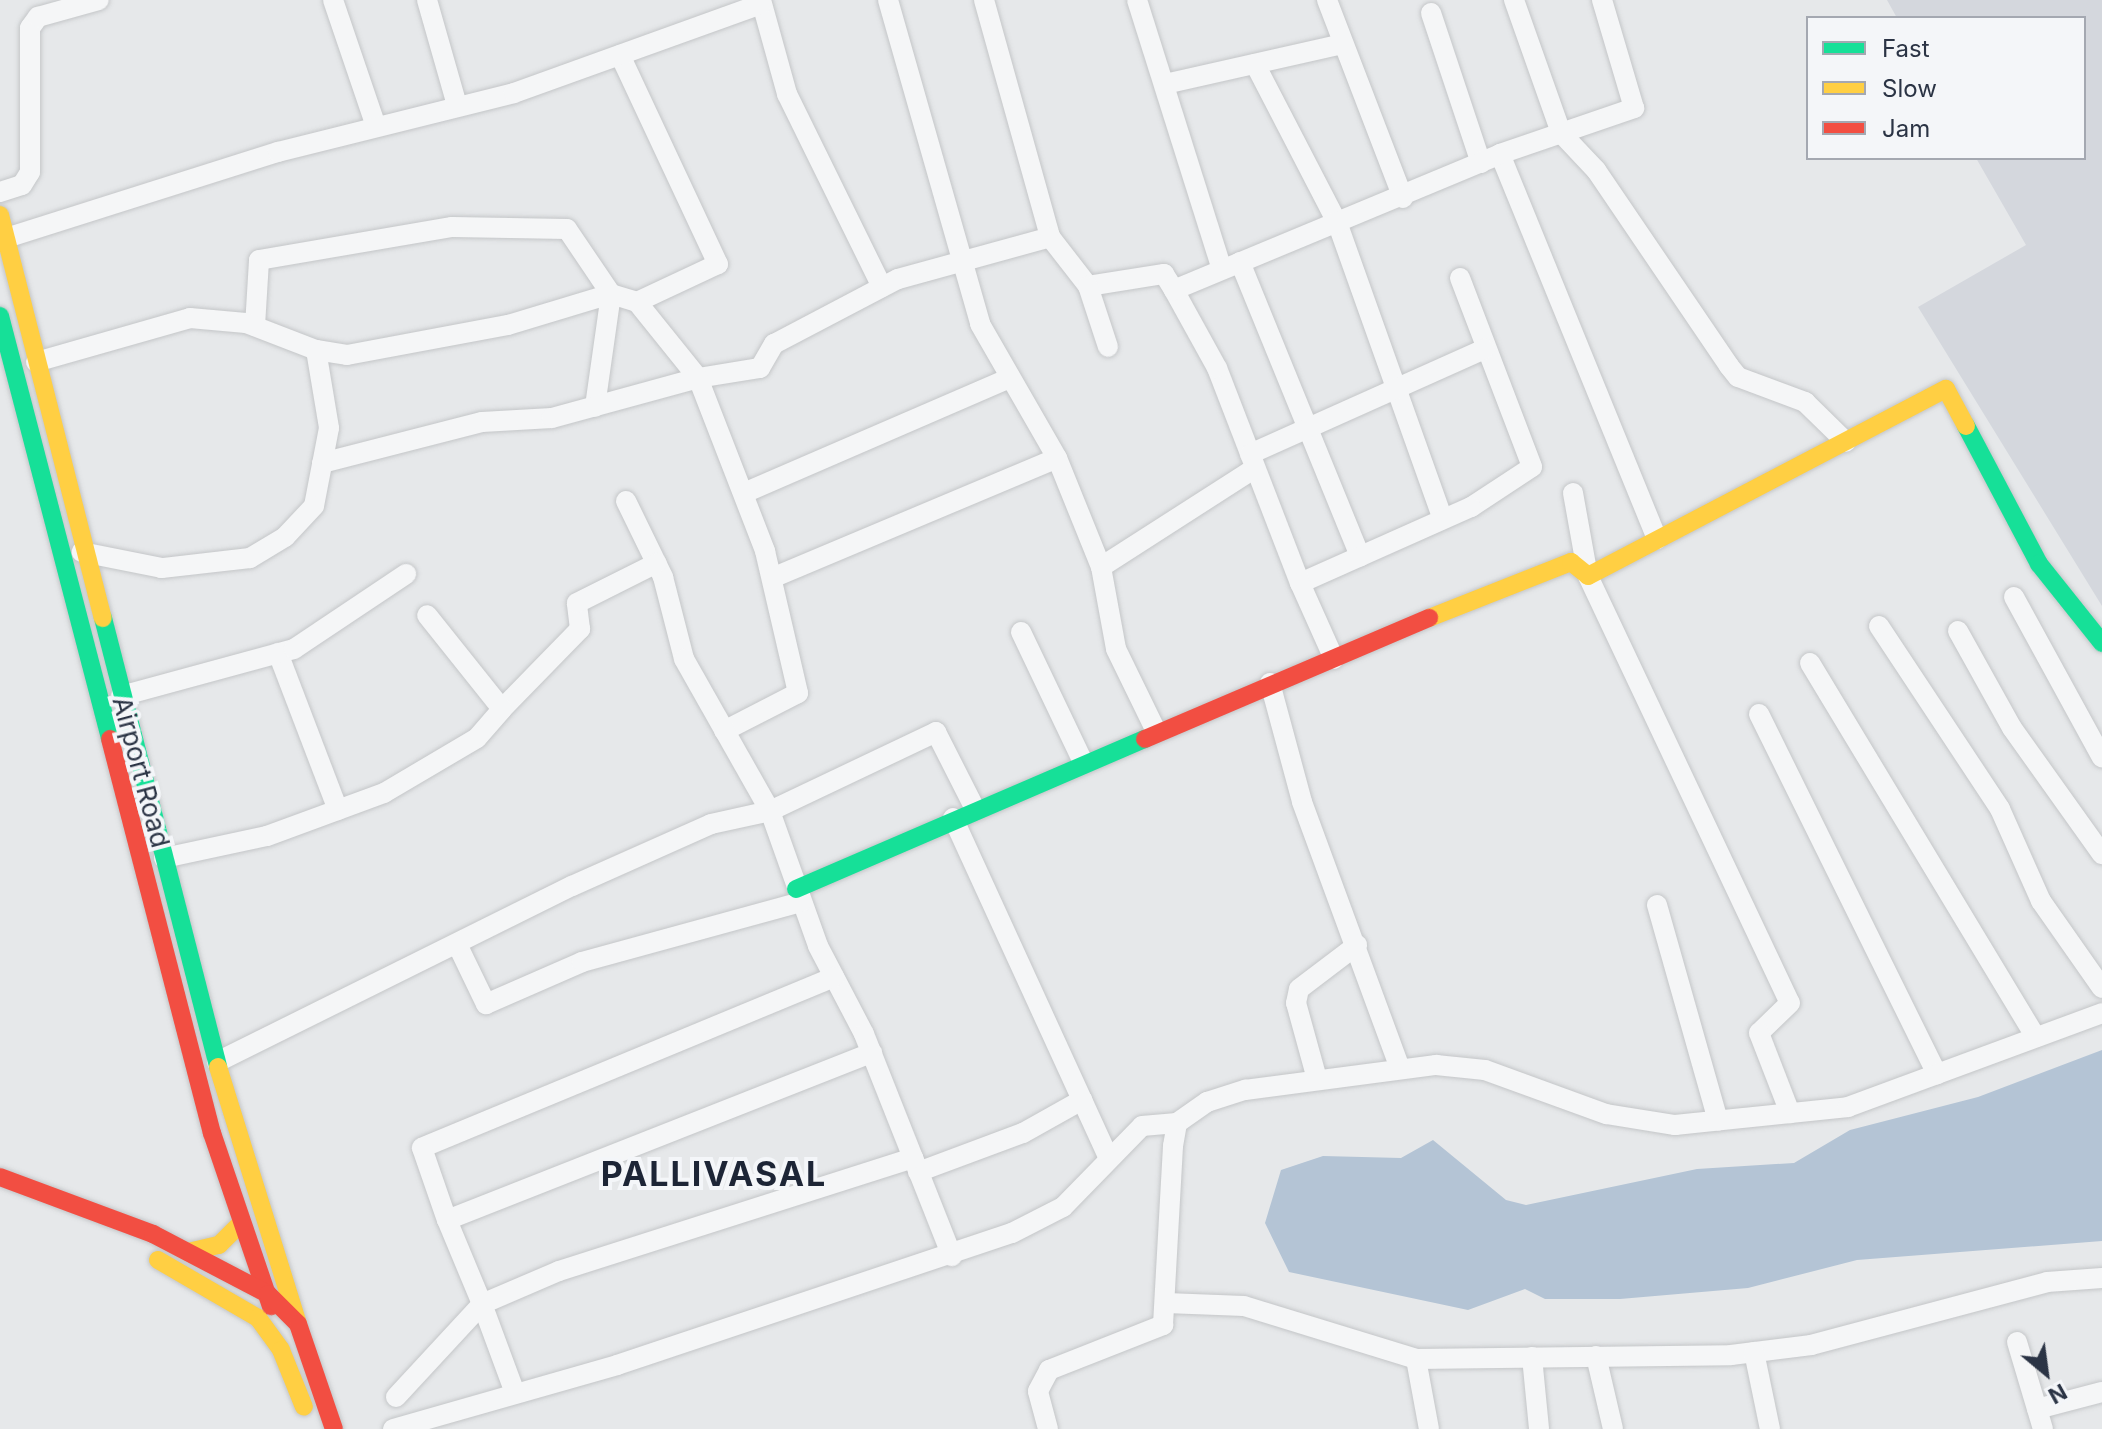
<!DOCTYPE html>
<style>
body{margin:0}
#map{position:relative;width:2102px;height:1429px;overflow:hidden;background:#e6e8ea;font-family:Inter,sans-serif}
div>[style]{position:absolute}
.built>*{inset:0;background:#d4d7dd}
.water>*{inset:0;background:#b4c4d5}
.roads{filter:drop-shadow(0 0 2px #c4c6c8) drop-shadow(0 0 2px #c4c6c8)}
.street>*{height:20px;margin:-10px;padding:0 10px;transform-origin:10px;border-radius:10px;background:#f5f6f7}
.fast>*{height:18px;margin:-9px;padding:0 9px;transform-origin:9px;border-radius:9px;background:#16e098}
.slow>*{height:18px;margin:-9px;padding:0 9px;transform-origin:9px;border-radius:9px;background:#ffcf43}
.jam>*{height:18px;margin:-9px;padding:0 9px;transform-origin:9px;border-radius:9px;background:#f24e42}
span{translate:-50% -50%;white-space:nowrap;text-align:center;line-height:1.15;-webkit-text-stroke:8px #f4f6f9;paint-order:stroke}
.street-label{font-size:26px;color:#2b3445}
.district-label{font-size:34px;color:#1d2536;font-weight:700;letter-spacing:2px}
.legend{position:absolute;left:1806px;top:16px;width:280px;height:144px;box-sizing:border-box;background:#f4f6f9;border:2px solid #a4a8b1;margin:0;padding:10px 14px;list-style:none;font-size:24px;color:#2b3445}
.legend li{display:flex;align-items:center;gap:16px;height:40px}
.legend b{width:40px;border:2px solid #a4a8b1}
.north{position:absolute;left:2006px;top:1333px;width:80px;height:80px;-webkit-text-stroke:6px #f4f6f9;paint-order:stroke;rotate:151deg;font-size:22px;font-weight:700;line-height:32px;text-align:center;color:#2b3445}
.north::after{content:'';display:block;margin:auto;width:28px;height:36px;background:#2b3445;clip-path:polygon(50% 0,100% 100%,50% 72%,0 100%)}
</style>
<div id="map">
<div class="built">
<i style="clip-path:polygon(1887px 0,2102px 0,2102px 606px,1918px 307px,2026px 245px,1976px 158px,2084px 158px,2084px 18px,1897px 18px)"></i>
</div>
<div class="water">
<i style="clip-path:polygon(2102px 1050px,2102px 1241px,1857px 1260px,1748px 1288px,1620px 1299px,1545px 1299px,1525px 1289px,1468px 1310px,1289px 1272px,1265px 1223px,1281px 1170px,1323px 1156px,1401px 1158px,1433px 1140px,1506px 1200px,1526px 1205px,1697px 1169px,1794px 1163px,1850px 1130px,1978px 1097px)"></i>
</div>
<div class="roads">
<div class="street">
<i style="left:333px;top:0;width:133px;rotate:71.2deg"></i>
<i style="left:427px;top:0;width:109px;rotate:74.1deg"></i>
<i style="left:761px;top:0;width:98px;rotate:74.5deg"></i>
<i style="left:787px;top:94px;width:215px;rotate:63.8deg"></i>
<i style="left:888px;top:0;width:337px;rotate:74.1deg"></i>
<i style="left:980px;top:324px;width:155px;rotate:60.1deg"></i>
<i style="left:1057px;top:458px;width:118px;rotate:68deg"></i>
<i style="left:1101px;top:567px;width:83px;rotate:79.6deg"></i>
<i style="left:1116px;top:649px;width:89px;rotate:64deg"></i>
<i style="left:984px;top:0;width:246px;rotate:74.4deg"></i>
<i style="left:1137px;top:0;width:282px;rotate:72.5deg"></i>
<i style="left:1327px;top:0;width:212px;rotate:69deg"></i>
<i style="left:1514px;top:0;width:141px;rotate:70.5deg"></i>
<i style="left:1561px;top:133px;width:51px;rotate:46.6deg"></i>
<i style="left:1596px;top:170px;width:237px;rotate:55.8deg"></i>
<i style="left:1729px;top:366px;width:14px;rotate:51deg"></i>
<i style="left:1738px;top:377px;width:72px;rotate:20.5deg"></i>
<i style="left:1805px;top:402px;width:57px;rotate:44.3deg"></i>
<i style="left:1431px;top:13px;width:158px;rotate:71.6deg"></i>
<i style="left:620px;top:55px;width:231px;rotate:64.9deg"></i>
<i style="left:718px;top:264px;width:89px;rotate:154.9deg"></i>
<i style="left:1255px;top:64px;width:178px;rotate:62.6deg"></i>
<i style="left:1337px;top:222px;width:315px;rotate:70.4deg"></i>
<i style="left:1165px;top:84px;width:182px;rotate:-12.7deg"></i>
<i style="left:1500px;top:154px;width:416px;rotate:67.8deg"></i>
<i style="left:0;top:192px;width:23px;rotate:-18deg"></i>
<i style="left:22px;top:185px;width:15px;rotate:-58deg"></i>
<i style="left:30px;top:172px;width:144px;rotate:-90deg"></i>
<i style="left:30px;top:28px;width:14px;rotate:-54deg"></i>
<i style="left:38px;top:17px;width:63px;rotate:-15.6deg"></i>
<i style="left:0;top:240px;width:292px;rotate:-17.6deg"></i>
<i style="left:278px;top:152px;width:243px;rotate:-14deg"></i>
<i style="left:514px;top:93px;width:263px;rotate:-19.8deg"></i>
<i style="left:1240px;top:262px;width:318px;rotate:67.8deg"></i>
<i style="left:1460px;top:278px;width:202px;rotate:69.1deg"></i>
<i style="left:1532px;top:467px;width:73px;rotate:146.7deg"></i>
<i style="left:1471px;top:507px;width:187px;rotate:156deg"></i>
<i style="left:1300px;top:583px;width:230px;rotate:-111.1deg"></i>
<i style="left:1217px;top:368px;width:89px;rotate:-118.9deg"></i>
<i style="left:1174px;top:290px;width:353px;rotate:-22.6deg"></i>
<i style="left:1500px;top:154px;width:142px;rotate:-18.9deg"></i>
<i style="left:1634px;top:108px;width:113px;rotate:-106.5deg"></i>
<i style="left:1088px;top:286px;width:77px;rotate:-9deg"></i>
<i style="left:1164px;top:274px;width:19px;rotate:58deg"></i>
<i style="left:255px;top:326px;width:66px;rotate:-86.5deg"></i>
<i style="left:259px;top:260px;width:196px;rotate:-9.7deg"></i>
<i style="left:452px;top:227px;width:115px;rotate:1deg"></i>
<i style="left:567px;top:229px;width:78px;rotate:55.9deg"></i>
<i style="left:611px;top:294px;width:27px;rotate:17deg"></i>
<i style="left:637px;top:302px;width:97px;rotate:51.2deg"></i>
<i style="left:698px;top:378px;width:63px;rotate:-9.2deg"></i>
<i style="left:760px;top:368px;width:28px;rotate:-60deg"></i>
<i style="left:774px;top:344px;width:140px;rotate:-27.7deg"></i>
<i style="left:898px;top:279px;width:158px;rotate:-15.4deg"></i>
<i style="left:1050px;top:237px;width:62px;rotate:52.2deg"></i>
<i style="left:1088px;top:286px;width:64px;rotate:71.8deg"></i>
<i style="left:316px;top:350px;width:31px;rotate:9deg"></i>
<i style="left:347px;top:355px;width:164px;rotate:-10.6deg"></i>
<i style="left:508px;top:325px;width:108px;rotate:-16.8deg"></i>
<i style="left:611px;top:294px;width:114px;rotate:98.1deg"></i>
<i style="left:36px;top:362px;width:160px;rotate:-15.9deg"></i>
<i style="left:190px;top:318px;width:56px;rotate:5.1deg"></i>
<i style="left:246px;top:323px;width:75px;rotate:21.1deg"></i>
<i style="left:316px;top:350px;width:79px;rotate:80.5deg"></i>
<i style="left:329px;top:428px;width:79px;rotate:100.9deg"></i>
<i style="left:314px;top:506px;width:42px;rotate:133.1deg"></i>
<i style="left:285px;top:537px;width:41px;rotate:149deg"></i>
<i style="left:250px;top:558px;width:89px;rotate:173.5deg"></i>
<i style="left:162px;top:568px;width:82px;rotate:-168.7deg"></i>
<i style="left:1250px;top:454px;width:257px;rotate:-24.1deg"></i>
<i style="left:322px;top:463px;width:165px;rotate:-14.4deg"></i>
<i style="left:482px;top:422px;width:70px;rotate:-3.3deg"></i>
<i style="left:552px;top:418px;width:151px;rotate:-15.3deg"></i>
<i style="left:698px;top:378px;width:186px;rotate:68.8deg"></i>
<i style="left:765px;top:551px;width:146px;rotate:76.9deg"></i>
<i style="left:798px;top:693px;width:83px;rotate:152.8deg"></i>
<i style="left:744px;top:493px;width:288px;rotate:-23.4deg"></i>
<i style="left:1573px;top:493px;width:84px;rotate:79.8deg"></i>
<i style="left:1588px;top:576px;width:472px;rotate:64.7deg"></i>
<i style="left:1790px;top:1003px;width:43px;rotate:135.9deg"></i>
<i style="left:1759px;top:1033px;width:86px;rotate:68.8deg"></i>
<i style="left:626px;top:501px;width:85px;rotate:64deg"></i>
<i style="left:663px;top:577px;width:85px;rotate:75.6deg"></i>
<i style="left:684px;top:659px;width:175px;rotate:60.5deg"></i>
<i style="left:770px;top:811px;width:143px;rotate:70.4deg"></i>
<i style="left:818px;top:946px;width:99px;rotate:62.4deg"></i>
<i style="left:864px;top:1034px;width:239px;rotate:68.4deg"></i>
<i style="left:1101px;top:567px;width:183px;rotate:-32.7deg"></i>
<i style="left:772px;top:578px;width:309px;rotate:-22.8deg"></i>
<i style="left:1300px;top:583px;width:83px;rotate:65.9deg"></i>
<i style="left:2014px;top:597px;width:183px;rotate:61.3deg"></i>
<i style="left:1879px;top:626px;width:219px;rotate:56.5deg"></i>
<i style="left:2000px;top:809px;width:101px;rotate:66deg"></i>
<i style="left:2041px;top:901px;width:106px;rotate:55deg"></i>
<i style="left:1958px;top:631px;width:111px;rotate:60.9deg"></i>
<i style="left:2012px;top:728px;width:155px;rotate:54.5deg"></i>
<i style="left:1021px;top:632px;width:142px;rotate:64.5deg"></i>
<i style="left:278px;top:653px;width:168px;rotate:69.1deg"></i>
<i style="left:1810px;top:663px;width:437px;rotate:58.9deg"></i>
<i style="left:1270px;top:683px;width:123px;rotate:74.9deg"></i>
<i style="left:1302px;top:802px;width:281px;rotate:69.8deg"></i>
<i style="left:121px;top:696px;width:179px;rotate:-15.2deg"></i>
<i style="left:294px;top:649px;width:135px;rotate:-33.8deg"></i>
<i style="left:502px;top:709px;width:112px;rotate:-45.7deg"></i>
<i style="left:580px;top:629px;width:26px;rotate:-97deg"></i>
<i style="left:577px;top:603px;width:89px;rotate:-26.6deg"></i>
<i style="left:1759px;top:714px;width:402px;rotate:63.7deg"></i>
<i style="left:953px;top:818px;width:373px;rotate:65.4deg"></i>
<i style="left:164px;top:858px;width:105px;rotate:-12.1deg"></i>
<i style="left:267px;top:836px;width:125px;rotate:-20.2deg"></i>
<i style="left:384px;top:793px;width:108px;rotate:-30.6deg"></i>
<i style="left:477px;top:738px;width:38px;rotate:-49deg"></i>
<i style="left:502px;top:709px;width:120px;rotate:-128.6deg"></i>
<i style="left:1657px;top:905px;width:224px;rotate:74.2deg"></i>
<i style="left:457px;top:944px;width:67px;rotate:64.2deg"></i>
<i style="left:486px;top:1004px;width:105px;rotate:-23.6deg"></i>
<i style="left:582px;top:962px;width:227px;rotate:-15.3deg"></i>
<i style="left:834px;top:977px;width:446px;rotate:157.5deg"></i>
<i style="left:422px;top:1148px;width:76px;rotate:70.9deg"></i>
<i style="left:447px;top:1220px;width:457px;rotate:-21.5deg"></i>
<i style="left:217px;top:1062px;width:396px;rotate:-26.4deg"></i>
<i style="left:572px;top:886px;width:152px;rotate:-24deg"></i>
<i style="left:711px;top:824px;width:60px;rotate:-12.4deg"></i>
<i style="left:770px;top:811px;width:184px;rotate:-25.4deg"></i>
<i style="left:936px;top:732px;width:86px;rotate:63.1deg"></i>
<i style="left:1317px;top:1079px;width:79px;rotate:-105.4deg"></i>
<i style="left:1296px;top:1003px;width:14px;rotate:-78deg"></i>
<i style="left:1299px;top:989px;width:73px;rotate:-37.2deg"></i>
<i style="left:918px;top:1172px;width:112px;rotate:-20.4deg"></i>
<i style="left:1023px;top:1133px;width:68px;rotate:-29.2deg"></i>
<i style="left:1166px;top:1303px;width:78px;rotate:2.2deg"></i>
<i style="left:1244px;top:1306px;width:180px;rotate:17.1deg"></i>
<i style="left:1416px;top:1359px;width:315px;rotate:-0.7deg"></i>
<i style="left:1731px;top:1355px;width:81px;rotate:-7.1deg"></i>
<i style="left:1811px;top:1345px;width:244px;rotate:-14.9deg"></i>
<i style="left:2047px;top:1282px;width:55px;rotate:-4.2deg"></i>
<i style="left:2017px;top:1342px;width:91px;rotate:73.4deg"></i>
<i style="left:1754px;top:1352px;width:79px;rotate:78.3deg"></i>
<i style="left:1596px;top:1356px;width:75px;rotate:76.9deg"></i>
<i style="left:1532px;top:1357px;width:72px;rotate:84.4deg"></i>
<i style="left:1416px;top:1359px;width:71px;rotate:79.5deg"></i>
<i style="left:515px;top:1393px;width:95px;rotate:-110.3deg"></i>
<i style="left:482px;top:1304px;width:84px;rotate:-23.2deg"></i>
<i style="left:559px;top:1271px;width:372px;rotate:-17.7deg"></i>
<i style="left:396px;top:1397px;width:127px;rotate:-47.2deg"></i>
<i style="left:482px;top:1304px;width:91px;rotate:-112.6deg"></i>
<i style="left:2037px;top:1409px;width:67px;rotate:-14.7deg"></i>
<i style="left:393px;top:1429px;width:233px;rotate:-15.9deg"></i>
<i style="left:617px;top:1365px;width:416px;rotate:-18.5deg"></i>
<i style="left:1012px;top:1233px;width:57px;rotate:-27deg"></i>
<i style="left:1063px;top:1207px;width:113px;rotate:-45.7deg"></i>
<i style="left:1142px;top:1126px;width:35px;rotate:-5deg"></i>
<i style="left:1048px;top:1429px;width:39px;rotate:-105deg"></i>
<i style="left:1038px;top:1391px;width:24px;rotate:-62deg"></i>
<i style="left:1049px;top:1370px;width:123px;rotate:-21.5deg"></i>
<i style="left:1163px;top:1325px;width:179px;rotate:-86.8deg"></i>
<i style="left:1173px;top:1146px;width:23px;rotate:-80deg"></i>
<i style="left:1177px;top:1123px;width:37px;rotate:-35deg"></i>
<i style="left:1207px;top:1102px;width:40px;rotate:-18deg"></i>
<i style="left:1245px;top:1090px;width:193px;rotate:-7.5deg"></i>
<i style="left:1436px;top:1065px;width:49px;rotate:5.8deg"></i>
<i style="left:1485px;top:1070px;width:129px;rotate:20deg"></i>
<i style="left:1606px;top:1114px;width:70px;rotate:9.1deg"></i>
<i style="left:1675px;top:1125px;width:174px;rotate:-5.9deg"></i>
<i style="left:1848px;top:1107px;width:271px;rotate:-20.3deg"></i>
</div>
<div class="fast">
<i style="left:0;top:316px;width:437px;rotate:75.4deg"></i>
<i style="left:1966px;top:426px;width:156px;rotate:62.1deg"></i>
<i style="left:2039px;top:564px;width:101px;rotate:51.4deg"></i>
<i style="left:103px;top:618px;width:463px;rotate:75.6deg"></i>
<i style="left:796px;top:889px;width:380px;rotate:-23.3deg"></i>
</div>
<div class="slow">
<i style="left:0;top:215px;width:416px;rotate:75.7deg"></i>
<i style="left:1429px;top:618px;width:153px;rotate:-21.5deg"></i>
<i style="left:1571px;top:562px;width:22px;rotate:39deg"></i>
<i style="left:1588px;top:576px;width:404px;rotate:-27.6deg"></i>
<i style="left:1946px;top:389px;width:42px;rotate:61.6deg"></i>
<i style="left:218px;top:1067px;width:269px;rotate:72.7deg"></i>
<i style="left:188px;top:1252px;width:32px;rotate:-13deg"></i>
<i style="left:219px;top:1245px;width:30px;rotate:-45deg"></i>
<i style="left:158px;top:1260px;width:116px;rotate:30.1deg"></i>
<i style="left:258px;top:1318px;width:39px;rotate:54deg"></i>
<i style="left:281px;top:1350px;width:61px;rotate:68deg"></i>
</div>
<div class="jam">
<i style="left:110px;top:739px;width:407px;rotate:75.5deg"></i>
<i style="left:212px;top:1133px;width:183px;rotate:71.2deg"></i>
<i style="left:1145px;top:739px;width:309px;rotate:-23.1deg"></i>
<i style="left:0;top:1177px;width:163px;rotate:20.4deg"></i>
<i style="left:153px;top:1234px;width:130px;rotate:27.6deg"></i>
<i style="left:268px;top:1294px;width:42px;rotate:45deg"></i>
<i style="left:298px;top:1324px;width:111px;rotate:71.1deg"></i>
</div>
</div>
<div class="street-label">
<span style="left:141px;top:772px;rotate:75deg">Airport Road</span>
</div>
<div class="district-label">
<span style="left:714px;top:1174px">PALLIVASAL</span>
</div>
<ul class="legend">
<li><b style="height:10px;background:#16e098"></b>Fast</li>
<li><b style="height:10px;background:#ffcf43"></b>Slow</li>
<li><b style="height:10px;background:#f24e42"></b>Jam</li>
</ul>
<div class="north">N</div>
</div>
